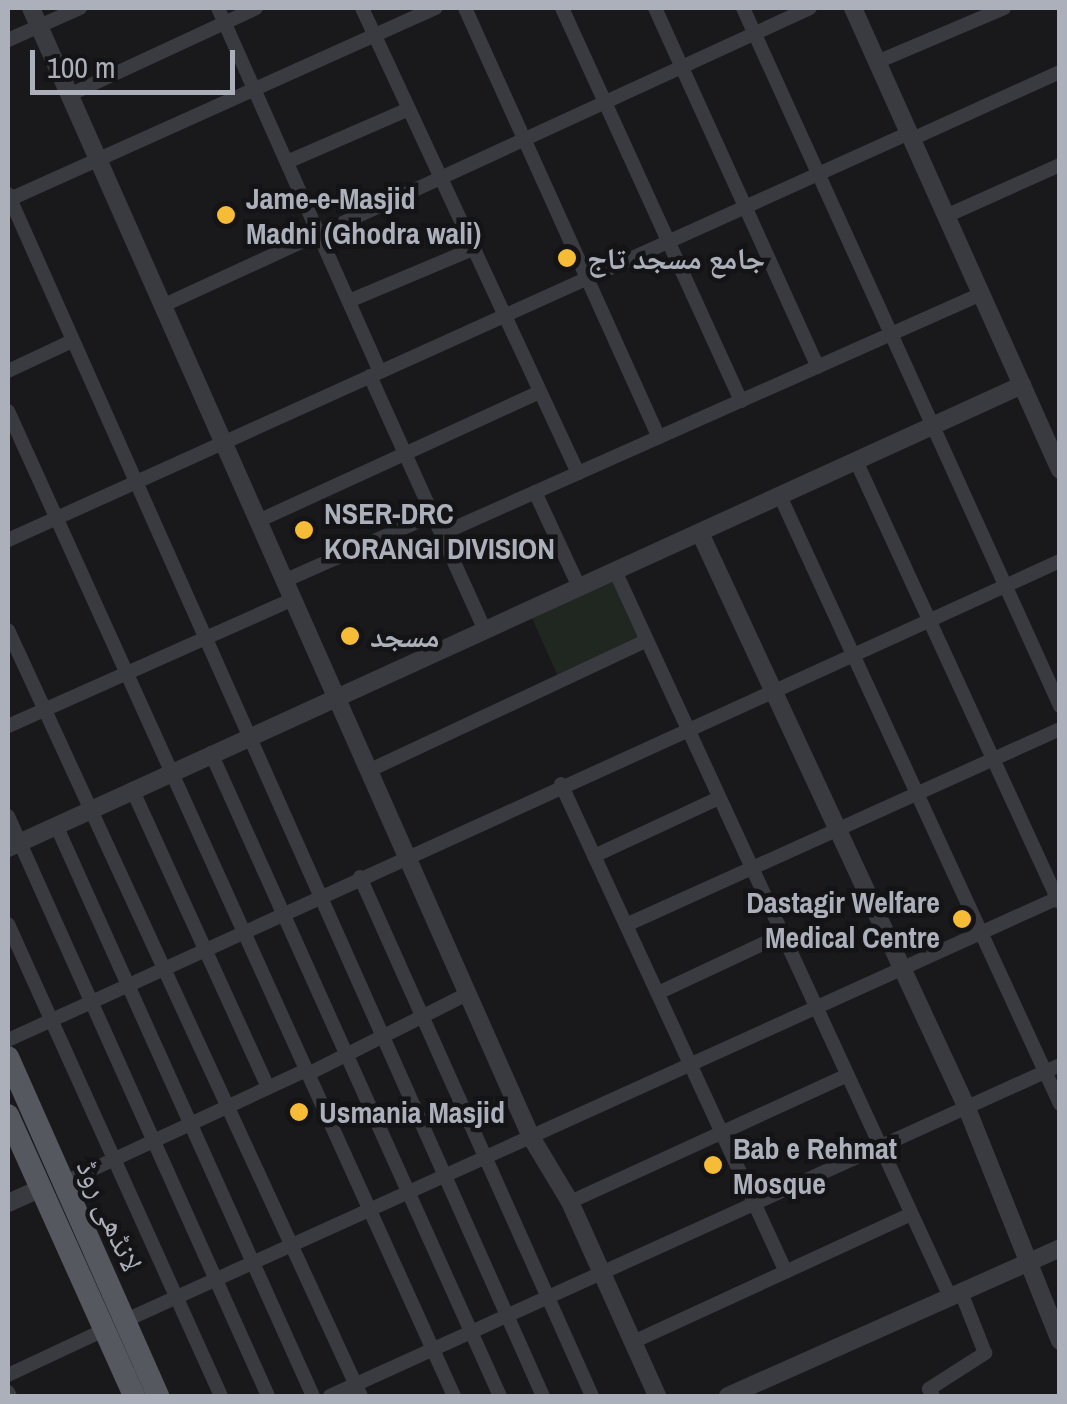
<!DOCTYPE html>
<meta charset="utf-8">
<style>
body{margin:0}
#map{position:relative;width:1067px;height:1404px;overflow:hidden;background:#19191c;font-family:"Archivo Narrow","Noto Naskh Arabic",sans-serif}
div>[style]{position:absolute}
.green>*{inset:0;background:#1f2720;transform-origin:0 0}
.minor>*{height:14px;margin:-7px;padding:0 7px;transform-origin:7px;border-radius:7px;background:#3a3b41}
.tertiary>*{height:18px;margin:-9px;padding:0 9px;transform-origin:9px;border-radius:9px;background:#3a3b41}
.primary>*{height:22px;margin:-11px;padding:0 11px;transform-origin:11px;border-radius:11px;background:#565860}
.dots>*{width:28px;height:28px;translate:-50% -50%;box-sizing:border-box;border:5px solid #141417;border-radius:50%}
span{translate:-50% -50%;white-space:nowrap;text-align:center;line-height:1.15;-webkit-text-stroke:9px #141417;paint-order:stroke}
.poi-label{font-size:30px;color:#acb0bb;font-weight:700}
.left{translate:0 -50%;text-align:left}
.right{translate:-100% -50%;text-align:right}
.street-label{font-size:30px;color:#acb0bb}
.frame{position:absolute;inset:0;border:10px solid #acb0bb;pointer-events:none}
.scale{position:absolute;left:30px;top:50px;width:205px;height:45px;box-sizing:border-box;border:5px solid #acb0bb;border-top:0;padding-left:12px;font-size:30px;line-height:35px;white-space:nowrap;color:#acb0bb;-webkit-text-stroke:8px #141417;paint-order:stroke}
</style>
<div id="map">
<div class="green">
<i style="left:616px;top:573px;width:74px;height:95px;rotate:66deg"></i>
</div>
<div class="minor">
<i style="left:218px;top:8px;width:398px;rotate:66deg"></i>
<i style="left:362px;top:8px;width:513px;rotate:65.08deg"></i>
<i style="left:465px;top:8px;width:471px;rotate:65.7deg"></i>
<i style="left:562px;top:8px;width:432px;rotate:65.5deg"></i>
<i style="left:655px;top:8px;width:394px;rotate:65.6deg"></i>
<i style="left:743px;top:8px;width:767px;rotate:65.57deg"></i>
<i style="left:8px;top:40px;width:79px;rotate:-24deg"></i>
<i style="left:877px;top:62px;width:138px;rotate:-23deg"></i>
<i style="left:69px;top:95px;width:206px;rotate:-24.9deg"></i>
<i style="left:912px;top:139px;width:162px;rotate:-24.4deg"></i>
<i style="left:287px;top:162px;width:133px;rotate:-23.5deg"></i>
<i style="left:8px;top:194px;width:1316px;rotate:66.01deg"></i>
<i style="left:8px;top:200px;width:469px;rotate:-24.2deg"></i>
<i style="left:946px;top:216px;width:125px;rotate:-24.1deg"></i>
<i style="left:349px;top:301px;width:134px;rotate:-22.8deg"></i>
<i style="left:162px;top:306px;width:713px;rotate:-24.7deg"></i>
<i style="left:8px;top:371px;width:71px;rotate:-25.1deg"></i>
<i style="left:370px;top:376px;width:280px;rotate:65.7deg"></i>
<i style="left:8px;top:411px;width:1081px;rotate:65.64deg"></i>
<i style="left:857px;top:463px;width:483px;rotate:65.3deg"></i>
<i style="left:535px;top:492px;width:105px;rotate:65.1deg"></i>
<i style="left:781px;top:498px;width:667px;rotate:65.28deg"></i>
<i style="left:258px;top:521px;width:310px;rotate:-24.6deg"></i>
<i style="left:441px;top:534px;width:591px;rotate:-23.96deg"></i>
<i style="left:8px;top:540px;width:989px;rotate:-24.31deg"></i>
<i style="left:616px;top:573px;width:797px;rotate:65.23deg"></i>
<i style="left:284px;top:581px;width:163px;rotate:-23.9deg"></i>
<i style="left:8px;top:630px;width:843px;rotate:65.26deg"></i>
<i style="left:8px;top:726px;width:312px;rotate:-24deg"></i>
<i style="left:211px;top:753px;width:705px;rotate:65.8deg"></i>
<i style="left:368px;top:771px;width:307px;rotate:-25.1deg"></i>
<i style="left:561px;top:784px;width:537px;rotate:65.25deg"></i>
<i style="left:132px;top:789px;width:328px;rotate:65.5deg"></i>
<i style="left:8px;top:816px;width:636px;rotate:65.85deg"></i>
<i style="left:56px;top:825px;width:626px;rotate:65.77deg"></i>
<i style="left:594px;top:856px;width:138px;rotate:-24.9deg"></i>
<i style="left:360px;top:877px;width:568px;rotate:65.91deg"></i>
<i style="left:8px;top:924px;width:518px;rotate:65.71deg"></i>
<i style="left:626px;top:925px;width:476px;rotate:-24.3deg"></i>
<i style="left:658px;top:993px;width:137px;rotate:-25.1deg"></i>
<i style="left:8px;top:1040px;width:1156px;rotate:-24.48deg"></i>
<i style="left:308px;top:1074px;width:178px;rotate:-26.7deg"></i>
<i style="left:63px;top:1183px;width:268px;rotate:-24.9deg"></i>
<i style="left:570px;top:1202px;width:305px;rotate:-24.6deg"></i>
<i style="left:124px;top:1321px;width:1028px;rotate:-24.37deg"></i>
<i style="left:633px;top:1342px;width:306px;rotate:-24.7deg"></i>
<i style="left:8px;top:1375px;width:106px;rotate:-25.1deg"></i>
<i style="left:8px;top:1392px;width:4px;rotate:63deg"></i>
<i style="left:330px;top:1396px;width:802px;rotate:-24.39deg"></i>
<i style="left:933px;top:1396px;width:8px;rotate:-120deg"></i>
<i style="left:929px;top:1389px;width:67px;rotate:-32.7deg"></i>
<i style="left:985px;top:1353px;width:66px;rotate:-111.5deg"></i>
</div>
<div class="tertiary">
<i style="left:31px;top:8px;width:1235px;rotate:66.11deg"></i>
<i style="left:531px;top:1137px;width:76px;rotate:59deg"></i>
<i style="left:570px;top:1202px;width:213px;rotate:65.8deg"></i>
<i style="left:853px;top:8px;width:506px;rotate:65.87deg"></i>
<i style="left:701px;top:535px;width:629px;rotate:65.1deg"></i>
<i style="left:966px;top:1106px;width:253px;rotate:68.2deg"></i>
<i style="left:8px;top:848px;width:1115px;rotate:-24.54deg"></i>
<i style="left:8px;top:1203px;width:35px;rotate:-24deg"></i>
<i style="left:728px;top:1396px;width:363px;rotate:-24deg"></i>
</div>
<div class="primary">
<i style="left:8px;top:1057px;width:371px;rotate:66.1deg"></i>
<i style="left:8px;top:1115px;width:308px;rotate:65.8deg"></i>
</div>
<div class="dots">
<i style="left:226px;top:215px;background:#f6bb37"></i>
<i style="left:567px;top:258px;background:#f6bb37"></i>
<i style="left:304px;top:530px;background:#f6bb37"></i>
<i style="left:350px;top:636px;background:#f6bb37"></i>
<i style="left:962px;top:919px;background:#f6bb37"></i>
<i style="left:299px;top:1112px;background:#f6bb37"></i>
<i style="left:713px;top:1165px;background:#f6bb37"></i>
</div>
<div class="poi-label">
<span class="left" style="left:246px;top:215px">Jame-e-Masjid<br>Madni (Ghodra wali)</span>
<span class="left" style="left:587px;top:258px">جامع مسجد تاج</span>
<span class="left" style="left:324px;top:530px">NSER-DRC<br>KORANGI DIVISION</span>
<span class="left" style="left:370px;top:636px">مسجد</span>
<span class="right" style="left:940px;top:919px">Dastagir Welfare<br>Medical Centre</span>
<span class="left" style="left:319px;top:1112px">Usmania Masjid</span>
<span class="left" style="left:733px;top:1165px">Bab e Rehmat<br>Mosque</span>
</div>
<div class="street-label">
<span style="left:110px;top:1215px;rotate:66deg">لانڈھی روڈ</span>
</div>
<div class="frame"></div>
<div class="scale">100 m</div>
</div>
